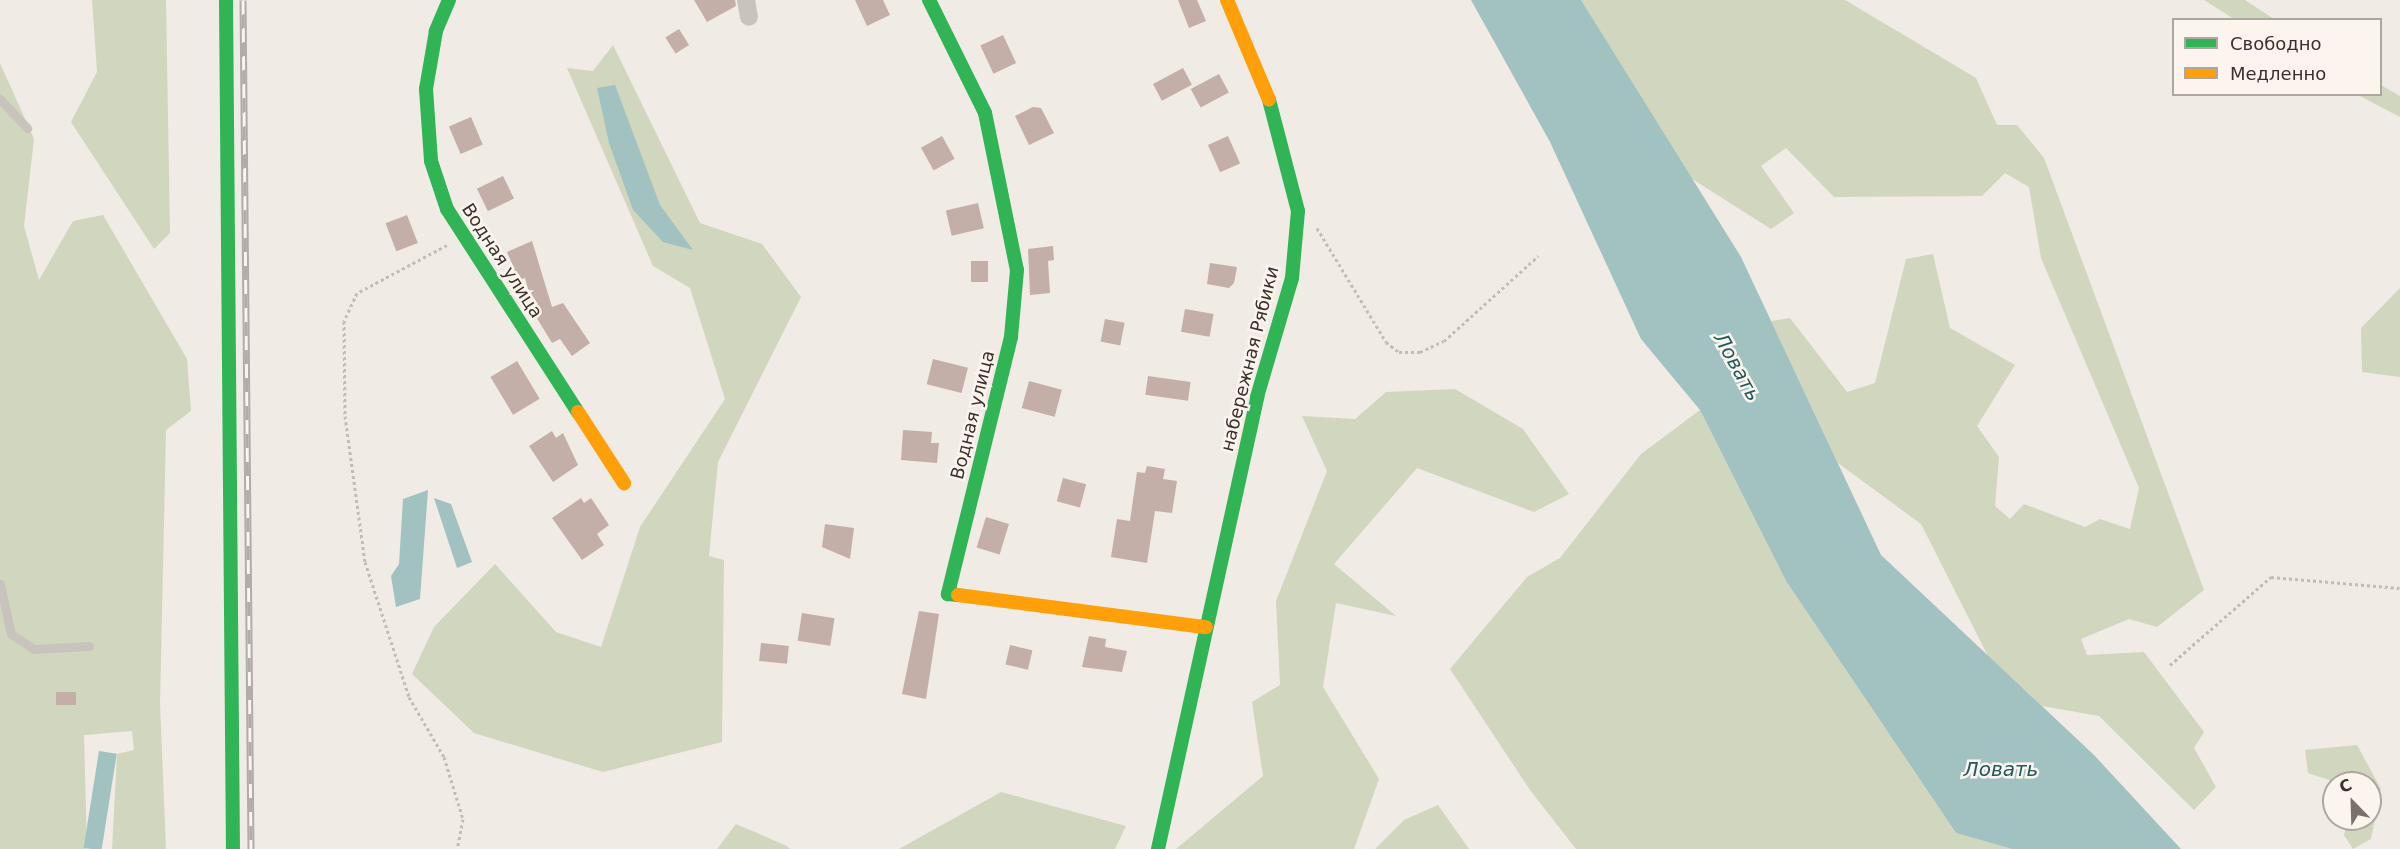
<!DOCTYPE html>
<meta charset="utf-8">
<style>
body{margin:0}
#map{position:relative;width:2400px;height:849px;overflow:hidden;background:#f0ebe5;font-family:"DejaVu Sans",sans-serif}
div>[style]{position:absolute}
.green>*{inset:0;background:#d1d6bf}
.water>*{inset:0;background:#a1c2c1;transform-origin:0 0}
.building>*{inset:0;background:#c3afa7;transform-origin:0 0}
.path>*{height:3px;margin-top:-1.5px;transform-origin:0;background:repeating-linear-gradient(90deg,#c2bbb6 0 3px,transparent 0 6px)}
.lane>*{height:9px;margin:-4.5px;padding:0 4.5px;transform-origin:4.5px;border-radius:4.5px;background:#c9c3be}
.street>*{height:18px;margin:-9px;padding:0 9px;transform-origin:9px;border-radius:9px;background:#c9c3be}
.fast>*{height:14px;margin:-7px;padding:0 7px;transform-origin:7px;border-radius:7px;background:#30b455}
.slow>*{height:14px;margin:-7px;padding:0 7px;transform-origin:7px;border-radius:7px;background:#ff9f0a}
.rail>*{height:7px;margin-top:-3.5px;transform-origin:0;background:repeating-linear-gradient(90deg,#fbf5ee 0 14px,#b1aca8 0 28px);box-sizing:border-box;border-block:2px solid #b1aca8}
span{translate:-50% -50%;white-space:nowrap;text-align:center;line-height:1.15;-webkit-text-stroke:5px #fbf5ee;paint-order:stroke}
.street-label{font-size:18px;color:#3b302b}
.water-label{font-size:20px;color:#1f5a5e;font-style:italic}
.legend{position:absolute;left:2172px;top:18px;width:210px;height:78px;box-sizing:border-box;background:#fbf5ee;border:2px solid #aea6a0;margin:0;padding:8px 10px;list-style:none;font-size:18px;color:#3b302b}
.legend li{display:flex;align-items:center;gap:12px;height:30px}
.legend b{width:30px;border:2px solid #aea6a0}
.north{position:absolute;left:2322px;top:771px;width:60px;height:60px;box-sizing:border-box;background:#fbf5ee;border:2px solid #aea6a0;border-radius:50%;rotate:337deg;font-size:16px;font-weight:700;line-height:24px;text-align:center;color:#3b302b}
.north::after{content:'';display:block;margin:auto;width:21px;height:27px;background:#7a716c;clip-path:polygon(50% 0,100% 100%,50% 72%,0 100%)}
</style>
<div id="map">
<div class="green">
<i style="clip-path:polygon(92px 0,166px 0,170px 233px,154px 249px,71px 122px,97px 72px)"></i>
<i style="clip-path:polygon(1581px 0,1845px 0,1976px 78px,1997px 125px,2017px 125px,2044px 158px,2204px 590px,2157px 627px,2129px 619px,2081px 639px,2087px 655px,2144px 652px,2204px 732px,2194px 748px,2216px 787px,2194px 810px,2099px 716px,2042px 706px,1988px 656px,1921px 524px,1838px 463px,1771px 321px,1790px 318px,1847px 392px,1875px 383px,1906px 259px,1933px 254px,1950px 328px,2015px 365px,1977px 426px,1999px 457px,1995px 506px,2010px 519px,2024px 504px,2085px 527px,2100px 519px,2130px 529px,2139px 488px,2041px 258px,2029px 187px,2005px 173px,1982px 196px,1834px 197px,1786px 148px,1761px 166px,1794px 213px,1771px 229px,1689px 177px)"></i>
<i style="clip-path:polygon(2204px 0,2245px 0,2274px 19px,2234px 19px)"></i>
<i style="clip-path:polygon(613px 45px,700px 223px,762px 244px,801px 297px,718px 462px,709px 556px,724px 560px,722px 742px,603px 772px,474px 733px,412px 674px,434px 627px,495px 564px,556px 632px,601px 647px,640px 527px,725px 399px,690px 288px,653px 266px,567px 68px,593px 71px)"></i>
<i style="clip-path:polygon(0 63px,34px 139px,24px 226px,39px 280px,73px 221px,103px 215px,187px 359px,191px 411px,166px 430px,160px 704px,166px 849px,112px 849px,117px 754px,134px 750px,132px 731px,84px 735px,87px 849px,0 849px)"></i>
<i style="clip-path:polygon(2381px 85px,2400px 96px,2400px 117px,2358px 95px,2380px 94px)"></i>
<i style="clip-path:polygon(2400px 288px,2400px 377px,2362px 372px,2361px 328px)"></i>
<i style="clip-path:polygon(1455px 389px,1523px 429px,1569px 494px,1534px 512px,1417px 468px,1334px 564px,1396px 616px,1336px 603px,1323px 687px,1379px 779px,1354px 849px,1176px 849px,1263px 776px,1252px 702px,1280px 685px,1276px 601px,1327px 471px,1302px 416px,1355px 419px,1386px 392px)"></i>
<i style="clip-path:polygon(1700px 410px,1786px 581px,1956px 833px,2012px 849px,1576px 849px,1530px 790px,1450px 669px,1527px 577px,1560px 558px,1641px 454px)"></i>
<i style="clip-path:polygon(2357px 745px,2381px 789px,2371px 839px,2353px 849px,2344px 835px,2348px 819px,2370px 819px,2370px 783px,2338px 783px,2308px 773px,2305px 750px)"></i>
<i style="clip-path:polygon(1001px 792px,1126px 826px,1115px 849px,899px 849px)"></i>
<i style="clip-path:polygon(1438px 805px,1469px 849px,1375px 849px,1404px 820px)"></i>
<i style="clip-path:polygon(736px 824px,787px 846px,790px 849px,717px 849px)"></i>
</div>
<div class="water">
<i style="clip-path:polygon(1471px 0,1581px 0,1741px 257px,1881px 555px,2094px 755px,2181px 849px,2012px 849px,1956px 833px,1786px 581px,1700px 410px,1641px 339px,1550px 142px)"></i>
<i style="clip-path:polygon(615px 85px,660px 205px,693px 250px,663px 242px,633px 210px,609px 143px,597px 88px)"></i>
<i style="clip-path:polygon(428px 490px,420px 599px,396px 607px,391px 576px,399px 564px,403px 499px)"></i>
<i style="clip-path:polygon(434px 498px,451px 504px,472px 562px,457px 568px)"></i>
<i style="left:99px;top:751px;width:18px;height:98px;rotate:9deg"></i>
</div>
<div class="building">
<i style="clip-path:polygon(694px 0,735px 0,736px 6px,707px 22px)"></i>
<i style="clip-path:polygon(855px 0,883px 0,890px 15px,867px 26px)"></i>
<i style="clip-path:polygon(1178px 0,1197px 0,1206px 21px,1189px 28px)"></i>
<i style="left:679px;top:29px;width:19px;height:16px;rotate:58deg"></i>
<i style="left:1003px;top:35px;width:31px;height:25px;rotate:65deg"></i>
<i style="left:1183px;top:68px;width:19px;height:34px;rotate:62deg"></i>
<i style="left:1219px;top:74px;width:21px;height:32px;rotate:62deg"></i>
<i style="clip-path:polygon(1033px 107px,1041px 108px,1054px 133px,1029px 145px,1015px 116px)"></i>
<i style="left:471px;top:117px;width:30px;height:24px;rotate:67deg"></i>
<i style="left:942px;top:136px;width:26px;height:24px;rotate:61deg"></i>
<i style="left:1228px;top:136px;width:30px;height:22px;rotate:66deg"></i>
<i style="left:503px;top:176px;width:25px;height:29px;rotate:64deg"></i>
<i style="left:978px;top:203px;width:26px;height:33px;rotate:77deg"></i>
<i style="left:407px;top:215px;width:30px;height:23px;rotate:69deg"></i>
<i style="clip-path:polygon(532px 241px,552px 307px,563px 303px,590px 343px,572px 356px,560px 339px,552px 343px,535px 315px,525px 278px,519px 280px,507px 252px)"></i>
<i style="clip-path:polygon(1053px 246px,1054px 260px,1048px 261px,1050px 293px,1030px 295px,1028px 249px)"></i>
<i style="left:971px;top:261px;width:17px;height:21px"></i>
<i style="clip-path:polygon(1210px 263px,1237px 267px,1234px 283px,1229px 288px,1207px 284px)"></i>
<i style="left:1185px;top:309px;width:29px;height:23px;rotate:10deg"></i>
<i style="left:1105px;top:319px;width:20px;height:23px;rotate:11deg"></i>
<i style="left:933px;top:359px;width:36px;height:26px;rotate:14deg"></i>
<i style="left:517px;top:361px;width:44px;height:31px;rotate:59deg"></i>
<i style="left:1148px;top:376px;width:43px;height:19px;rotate:8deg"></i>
<i style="left:1029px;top:381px;width:34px;height:28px;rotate:15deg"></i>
<i style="clip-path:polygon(903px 430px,932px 432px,931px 443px,939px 443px,937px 463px,901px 460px)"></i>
<i style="clip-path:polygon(552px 431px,556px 438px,563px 433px,578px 465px,553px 482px,529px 446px)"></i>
<i style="clip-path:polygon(1147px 466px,1165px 469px,1163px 479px,1177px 481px,1172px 513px,1155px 511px,1147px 563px,1111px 557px,1117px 519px,1130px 521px,1137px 472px,1145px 473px)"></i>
<i style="left:1063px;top:478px;width:24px;height:24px;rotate:15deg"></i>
<i style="clip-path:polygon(581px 498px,584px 503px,591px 498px,609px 525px,597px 534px,604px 545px,582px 560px,552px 518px)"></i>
<i style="left:986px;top:517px;width:24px;height:32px;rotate:17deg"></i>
<i style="clip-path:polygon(825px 524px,854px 528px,850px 559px,822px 547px)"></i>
<i style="clip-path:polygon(919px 611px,939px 614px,926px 699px,902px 694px)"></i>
<i style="left:802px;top:613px;width:33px;height:28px;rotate:9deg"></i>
<i style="clip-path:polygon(1089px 636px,1106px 639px,1105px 647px,1127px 651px,1122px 672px,1082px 667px)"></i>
<i style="left:761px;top:643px;width:28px;height:18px;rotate:6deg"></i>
<i style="left:1010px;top:645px;width:23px;height:20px;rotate:13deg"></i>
<i style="left:76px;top:692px;width:13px;height:20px;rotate:90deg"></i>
</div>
<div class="path">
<i style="left:1317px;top:228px;width:133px;rotate:58.8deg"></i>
<i style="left:1386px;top:342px;width:16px;rotate:38deg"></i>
<i style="left:1399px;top:352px;width:21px"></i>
<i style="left:1420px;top:352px;width:26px;rotate:-25deg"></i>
<i style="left:1444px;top:341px;width:127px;rotate:-42.1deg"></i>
<i style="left:447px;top:245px;width:102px;rotate:151.9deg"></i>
<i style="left:357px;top:293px;width:31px;rotate:115deg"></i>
<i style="left:344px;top:321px;width:95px;rotate:89.4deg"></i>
<i style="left:345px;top:416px;width:147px;rotate:82.2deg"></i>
<i style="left:365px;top:562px;width:142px;rotate:71.9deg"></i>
<i style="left:409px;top:697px;width:69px;rotate:59.7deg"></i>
<i style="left:444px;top:757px;width:65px;rotate:73deg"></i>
<i style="left:463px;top:819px;width:31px;rotate:101deg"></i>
<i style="left:2170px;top:665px;width:134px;rotate:-41.1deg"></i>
<i style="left:2271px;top:577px;width:129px;rotate:4.9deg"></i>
</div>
<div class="lane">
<i style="left:0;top:99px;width:40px;rotate:47deg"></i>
<i style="left:0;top:584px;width:51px;rotate:77.6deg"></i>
<i style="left:11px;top:634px;width:27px;rotate:33deg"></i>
<i style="left:34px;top:649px;width:55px;rotate:-3.1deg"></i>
</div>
<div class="street">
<i style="left:746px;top:0;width:17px;rotate:80deg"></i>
</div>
<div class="fast">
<i style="left:226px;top:0;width:849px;rotate:89.53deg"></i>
<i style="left:449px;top:0;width:34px;rotate:113deg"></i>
<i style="left:436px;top:31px;width:59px;rotate:99.8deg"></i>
<i style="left:426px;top:89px;width:72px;rotate:86deg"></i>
<i style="left:431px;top:161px;width:51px;rotate:71.6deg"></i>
<i style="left:447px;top:209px;width:242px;rotate:57.2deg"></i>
<i style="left:929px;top:0;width:126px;rotate:63.6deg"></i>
<i style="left:985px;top:113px;width:160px;rotate:78.5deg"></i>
<i style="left:1017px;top:270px;width:67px;rotate:95.1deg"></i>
<i style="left:1011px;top:337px;width:265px;rotate:103.8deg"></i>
<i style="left:948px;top:594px;width:10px;rotate:6deg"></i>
<i style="left:1158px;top:849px;width:463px;rotate:-77.6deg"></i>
<i style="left:1257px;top:397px;width:124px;rotate:-73.6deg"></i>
<i style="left:1292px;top:278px;width:67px;rotate:-84.9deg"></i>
<i style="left:1298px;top:211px;width:115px;rotate:-104.6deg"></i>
</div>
<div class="slow">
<i style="left:1227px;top:0;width:108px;rotate:67.2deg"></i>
<i style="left:578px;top:412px;width:85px;rotate:57.1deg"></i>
<i style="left:958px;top:595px;width:250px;rotate:7.4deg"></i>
</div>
<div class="rail">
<i style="left:243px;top:0;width:849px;rotate:89.46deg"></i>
</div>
<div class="street-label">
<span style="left:502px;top:261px;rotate:57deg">Водная улица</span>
<span style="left:1250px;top:359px;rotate:-76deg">набережная Рябики</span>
<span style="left:973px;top:415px;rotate:-76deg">Водная улица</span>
</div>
<div class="water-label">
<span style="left:1737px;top:367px;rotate:61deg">Ловать</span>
<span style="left:2001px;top:769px">Ловать</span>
</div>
<ul class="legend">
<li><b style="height:8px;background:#30b455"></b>Свободно</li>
<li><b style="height:8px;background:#ff9f0a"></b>Медленно</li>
</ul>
<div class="north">С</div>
</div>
